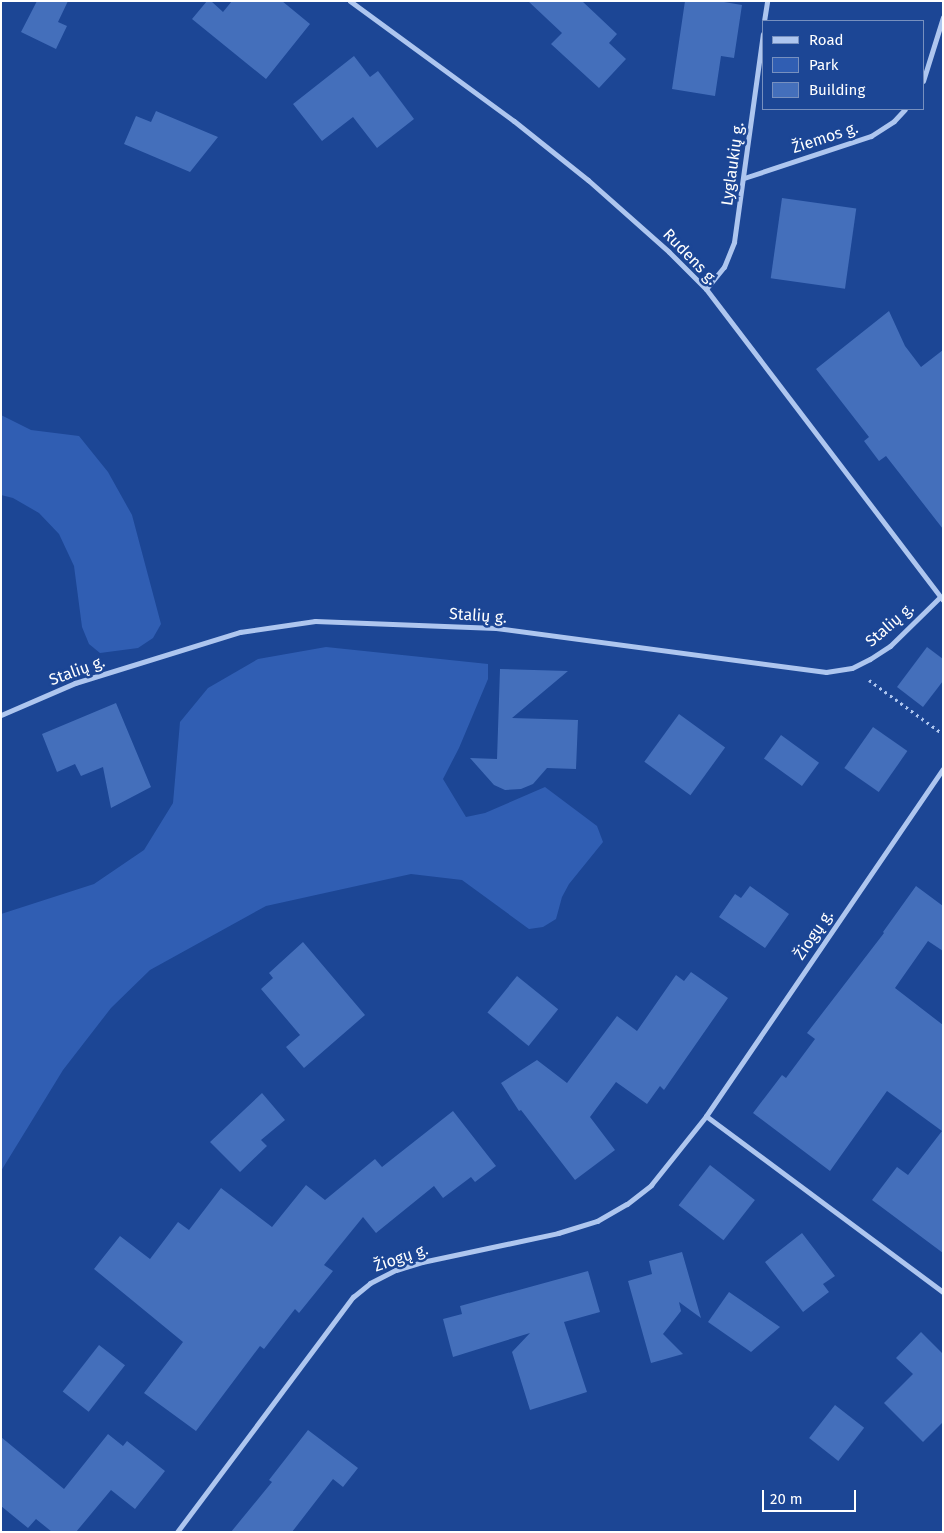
<!DOCTYPE html>
<meta charset="utf-8">
<style>
body{margin:0}
#map{position:relative;width:944px;height:1533px;overflow:hidden;background:#1c4695;font-family:"Fira Sans",sans-serif}
div>[style]{position:absolute}
.green>*{inset:0;background:#305eb3}
.building>*{inset:0;background:#446fbb;transform-origin:0 0}
.path>*{height:3px;margin-top:-1.5px;transform-origin:0;background:repeating-linear-gradient(90deg,#aec6ef 0 2.5px,transparent 0 6.5px)}
.minor>*{height:5px;margin:-2.5px;padding:0 2.5px;transform-origin:2.5px;border-radius:2.5px;background:#aec6ef}
span{translate:-50% -50%;white-space:nowrap;text-align:center;line-height:1.15;-webkit-text-stroke:5px #1c4695;paint-order:stroke}
.street-label{font-size:16px;color:#fff}
.frame{position:absolute;inset:0;border:2px solid #fff;pointer-events:none}
.legend{position:absolute;left:762px;top:20px;width:162px;height:90px;box-sizing:border-box;background:#1c4695;border:1px solid #7790bf;margin:0;padding:6px 9px;list-style:none;font-size:15px;color:#fff}
.legend li{display:flex;align-items:center;gap:10px;height:25px}
.legend b{width:25px;border:1px solid #7790bf}
.scale{position:absolute;left:762px;top:1490px;width:94px;height:22px;box-sizing:border-box;border:2px solid #fff;border-top:0;padding-left:6px;font-size:15px;line-height:18px;white-space:nowrap;color:#fff;-webkit-text-stroke:4px #1c4695;paint-order:stroke}
</style>
<div id="map">
<div class="green">
<i style="clip-path:polygon(1px 415px,31px 430px,79px 436px,108px 472px,132px 515px,161px 624px,153px 638px,138px 648px,100px 653px,89px 644px,82px 627px,74px 566px,59px 534px,39px 513px,13px 498px,1px 495px)"></i>
<i style="clip-path:polygon(326px 647px,488px 664px,488px 679px,459px 748px,443px 779px,466px 817px,485px 813px,545px 787px,597px 826px,603px 842px,569px 884px,562px 897px,556px 919px,543px 927px,529px 929px,462px 880px,411px 874px,266px 906px,150px 970px,111px 1008px,63px 1070px,1px 1171px,1px 914px,94px 884px,144px 850px,173px 803px,180px 722px,208px 688px,258px 659px)"></i>
</div>
<div class="building">
<i style="clip-path:polygon(37px 1px,68px 1px,58px 22px,67px 26px,56px 49px,21px 32px)"></i>
<i style="clip-path:polygon(207px 1px,211px 1px,223px 12px,232px 1px,282px 1px,310px 24px,266px 79px,192px 19px)"></i>
<i style="clip-path:polygon(528px 1px,582px 1px,617px 34px,609px 43px,626px 59px,599px 88px,551px 44px,562px 33px)"></i>
<i style="clip-path:polygon(685px 1px,718px 1px,742px 5px,734px 58px,721px 56px,715px 96px,672px 89px)"></i>
<i style="clip-path:polygon(354px 56px,370px 77px,378px 71px,414px 119px,377px 148px,353px 117px,322px 141px,293px 104px)"></i>
<i style="clip-path:polygon(156px 111px,218px 137px,190px 172px,124px 144px,136px 116px,151px 122px)"></i>
<i style="left:782px;top:198px;width:75px;height:81px;rotate:8deg"></i>
<i style="clip-path:polygon(889px 311px,905px 346px,921px 367px,943px 350px,943px 529px,886px 456px,879px 461px,864px 441px,869px 437px,816px 369px)"></i>
<i style="clip-path:polygon(927px 647px,943px 659px,943px 681px,923px 707px,897px 687px)"></i>
<i style="clip-path:polygon(500px 669px,568px 671px,512px 718px,578px 720px,576px 769px,547px 768px,533px 784px,521px 789px,505px 790px,494px 785px,470px 758px,497px 759px)"></i>
<i style="clip-path:polygon(116px 703px,151px 787px,111px 808px,103px 767px,81px 776px,75px 764px,57px 772px,42px 734px)"></i>
<i style="left:679px;top:714px;width:57px;height:59px;rotate:36deg"></i>
<i style="left:873px;top:727px;width:42px;height:50px;rotate:35deg"></i>
<i style="left:781px;top:735px;width:47px;height:29px;rotate:36deg"></i>
<i style="clip-path:polygon(750px 886px,789px 914px,765px 948px,719px 917px,735px 894px,741px 898px)"></i>
<i style="clip-path:polygon(916px 886px,943px 906px,943px 951px,928px 941px,895px 988px,943px 1025px,943px 1253px,872px 1200px,897px 1167px,908px 1175px,942px 1131px,887px 1091px,830px 1171px,753px 1113px,782px 1075px,786px 1078px,815px 1039px,807px 1033px,884px 933px,883px 932px)"></i>
<i style="clip-path:polygon(303px 942px,365px 1015px,304px 1068px,286px 1047px,300px 1035px,261px 989px,273px 978px,269px 973px)"></i>
<i style="clip-path:polygon(691px 972px,728px 998px,664px 1090px,660px 1086px,647px 1104px,616px 1082px,590px 1117px,615px 1150px,575px 1180px,521px 1110px,519px 1111px,501px 1083px,537px 1060px,567px 1083px,617px 1016px,637px 1031px,676px 975px,684px 981px)"></i>
<i style="left:517px;top:976px;width:53px;height:47px;rotate:39deg"></i>
<i style="clip-path:polygon(262px 1093px,285px 1120px,261px 1140px,267px 1146px,240px 1172px,210px 1142px)"></i>
<i style="clip-path:polygon(453px 1111px,496px 1166px,475px 1182px,471px 1177px,443px 1198px,434px 1186px,376px 1233px,363px 1217px,324px 1265px,333px 1271px,299px 1313px,295px 1309px,264px 1349px,260px 1346px,196px 1431px,144px 1393px,183px 1342px,94px 1269px,120px 1236px,150px 1259px,178px 1222px,189px 1230px,221px 1188px,272px 1227px,306px 1185px,325px 1200px,375px 1159px,382px 1167px)"></i>
<i style="left:710px;top:1165px;width:57px;height:51px;rotate:38deg"></i>
<i style="clip-path:polygon(802px 1233px,835px 1276px,823px 1284px,829px 1292px,803px 1312px,765px 1262px)"></i>
<i style="clip-path:polygon(682px 1252px,701px 1318px,679px 1302px,681px 1311px,663px 1334px,683px 1354px,651px 1363px,628px 1281px,652px 1274px,649px 1261px)"></i>
<i style="clip-path:polygon(588px 1271px,600px 1312px,564px 1322px,587px 1392px,530px 1410px,512px 1352px,530px 1333px,453px 1357px,443px 1319px,462px 1314px,460px 1306px)"></i>
<i style="clip-path:polygon(729px 1292px,780px 1327px,751px 1352px,708px 1322px)"></i>
<i style="clip-path:polygon(921px 1332px,943px 1354px,943px 1422px,923px 1442px,884px 1403px,913px 1374px,896px 1358px)"></i>
<i style="left:99px;top:1345px;width:33px;height:59px;rotate:38deg"></i>
<i style="left:835px;top:1405px;width:37px;height:42px;rotate:38deg"></i>
<i style="clip-path:polygon(308px 1430px,358px 1468px,343px 1487px,333px 1479px,292px 1532px,231px 1532px,272px 1482px,269px 1480px)"></i>
<i style="clip-path:polygon(108px 1434px,123px 1446px,127px 1441px,165px 1471px,135px 1509px,111px 1490px,76px 1532px,52px 1532px,36px 1519px,28px 1528px,1px 1506px,1px 1437px,64px 1489px)"></i>
</div>
<div class="path">
<i style="left:869px;top:680px;width:92px;rotate:36.1deg"></i>
</div>
<div class="minor">
<i style="left:350px;top:1px;width:203px;rotate:36.2deg"></i>
<i style="left:514px;top:121px;width:95px;rotate:38.6deg"></i>
<i style="left:588px;top:180px;width:108px;rotate:41.6deg"></i>
<i style="left:669px;top:252px;width:52px;rotate:45deg"></i>
<i style="left:706px;top:289px;width:391px;rotate:52.7deg"></i>
<i style="left:764px;top:21px;width:20px;rotate:-81deg"></i>
<i style="left:923px;top:81px;width:67px;rotate:-72.6deg"></i>
<i style="left:744px;top:178px;width:134px;rotate:-18.3deg"></i>
<i style="left:871px;top:136px;width:27px;rotate:-33deg"></i>
<i style="left:894px;top:121px;width:16px;rotate:-47deg"></i>
<i style="left:706px;top:289px;width:28px;rotate:-51deg"></i>
<i style="left:724px;top:267px;width:27px;rotate:-68deg"></i>
<i style="left:734px;top:242px;width:210px;rotate:-82.1deg"></i>
<i style="left:1px;top:715px;width:81px;rotate:-23.4deg"></i>
<i style="left:75px;top:683px;width:173px;rotate:-17.2deg"></i>
<i style="left:240px;top:632px;width:76px;rotate:-8.3deg"></i>
<i style="left:315px;top:621px;width:181px;rotate:2.2deg"></i>
<i style="left:496px;top:628px;width:333px;rotate:7.6deg"></i>
<i style="left:826px;top:672px;width:26px;rotate:-9deg"></i>
<i style="left:852px;top:668px;width:20px;rotate:-27deg"></i>
<i style="left:870px;top:659px;width:24px;rotate:-33deg"></i>
<i style="left:890px;top:646px;width:70px;rotate:-44.4deg"></i>
<i style="left:706px;top:1116px;width:295px;rotate:36.6deg"></i>
<i style="left:177px;top:1532px;width:294px;rotate:-53.2deg"></i>
<i style="left:353px;top:1297px;width:22px;rotate:-39deg"></i>
<i style="left:370px;top:1283px;width:29px;rotate:-27deg"></i>
<i style="left:396px;top:1270px;width:27px;rotate:-17deg"></i>
<i style="left:422px;top:1262px;width:139px;rotate:-12deg"></i>
<i style="left:558px;top:1233px;width:41px;rotate:-17.1deg"></i>
<i style="left:597px;top:1221px;width:34px;rotate:-30deg"></i>
<i style="left:627px;top:1204px;width:31px;rotate:-38deg"></i>
<i style="left:651px;top:1185px;width:88px;rotate:-51.4deg"></i>
<i style="left:706px;top:1116px;width:420px;rotate:-55.7deg"></i>
</div>
<div class="street-label">
<span style="left:825px;top:138px;rotate:-18deg">Žiemos g.</span>
<span style="left:733px;top:164px;rotate:-82deg">Lyglaukių g.</span>
<span style="left:690px;top:257px;rotate:46deg">Rudens g.</span>
<span style="left:478px;top:616px;rotate:4deg">Stalių g.</span>
<span style="left:890px;top:625px;rotate:-41deg">Stalių g.</span>
<span style="left:77px;top:671px;rotate:-20deg">Stalių g.</span>
<span style="left:814px;top:935px;rotate:-56deg">Žiogų g.</span>
<span style="left:401px;top:1258px;rotate:-19deg">Žiogų g.</span>
</div>
<div class="frame"></div>
<ul class="legend">
<li><b style="height:6px;background:#aec6ef"></b>Road</li>
<li><b style="height:14px;background:#305eb3"></b>Park</li>
<li><b style="height:14px;background:#446fbb"></b>Building</li>
</ul>
<div class="scale">20 m</div>
</div>
